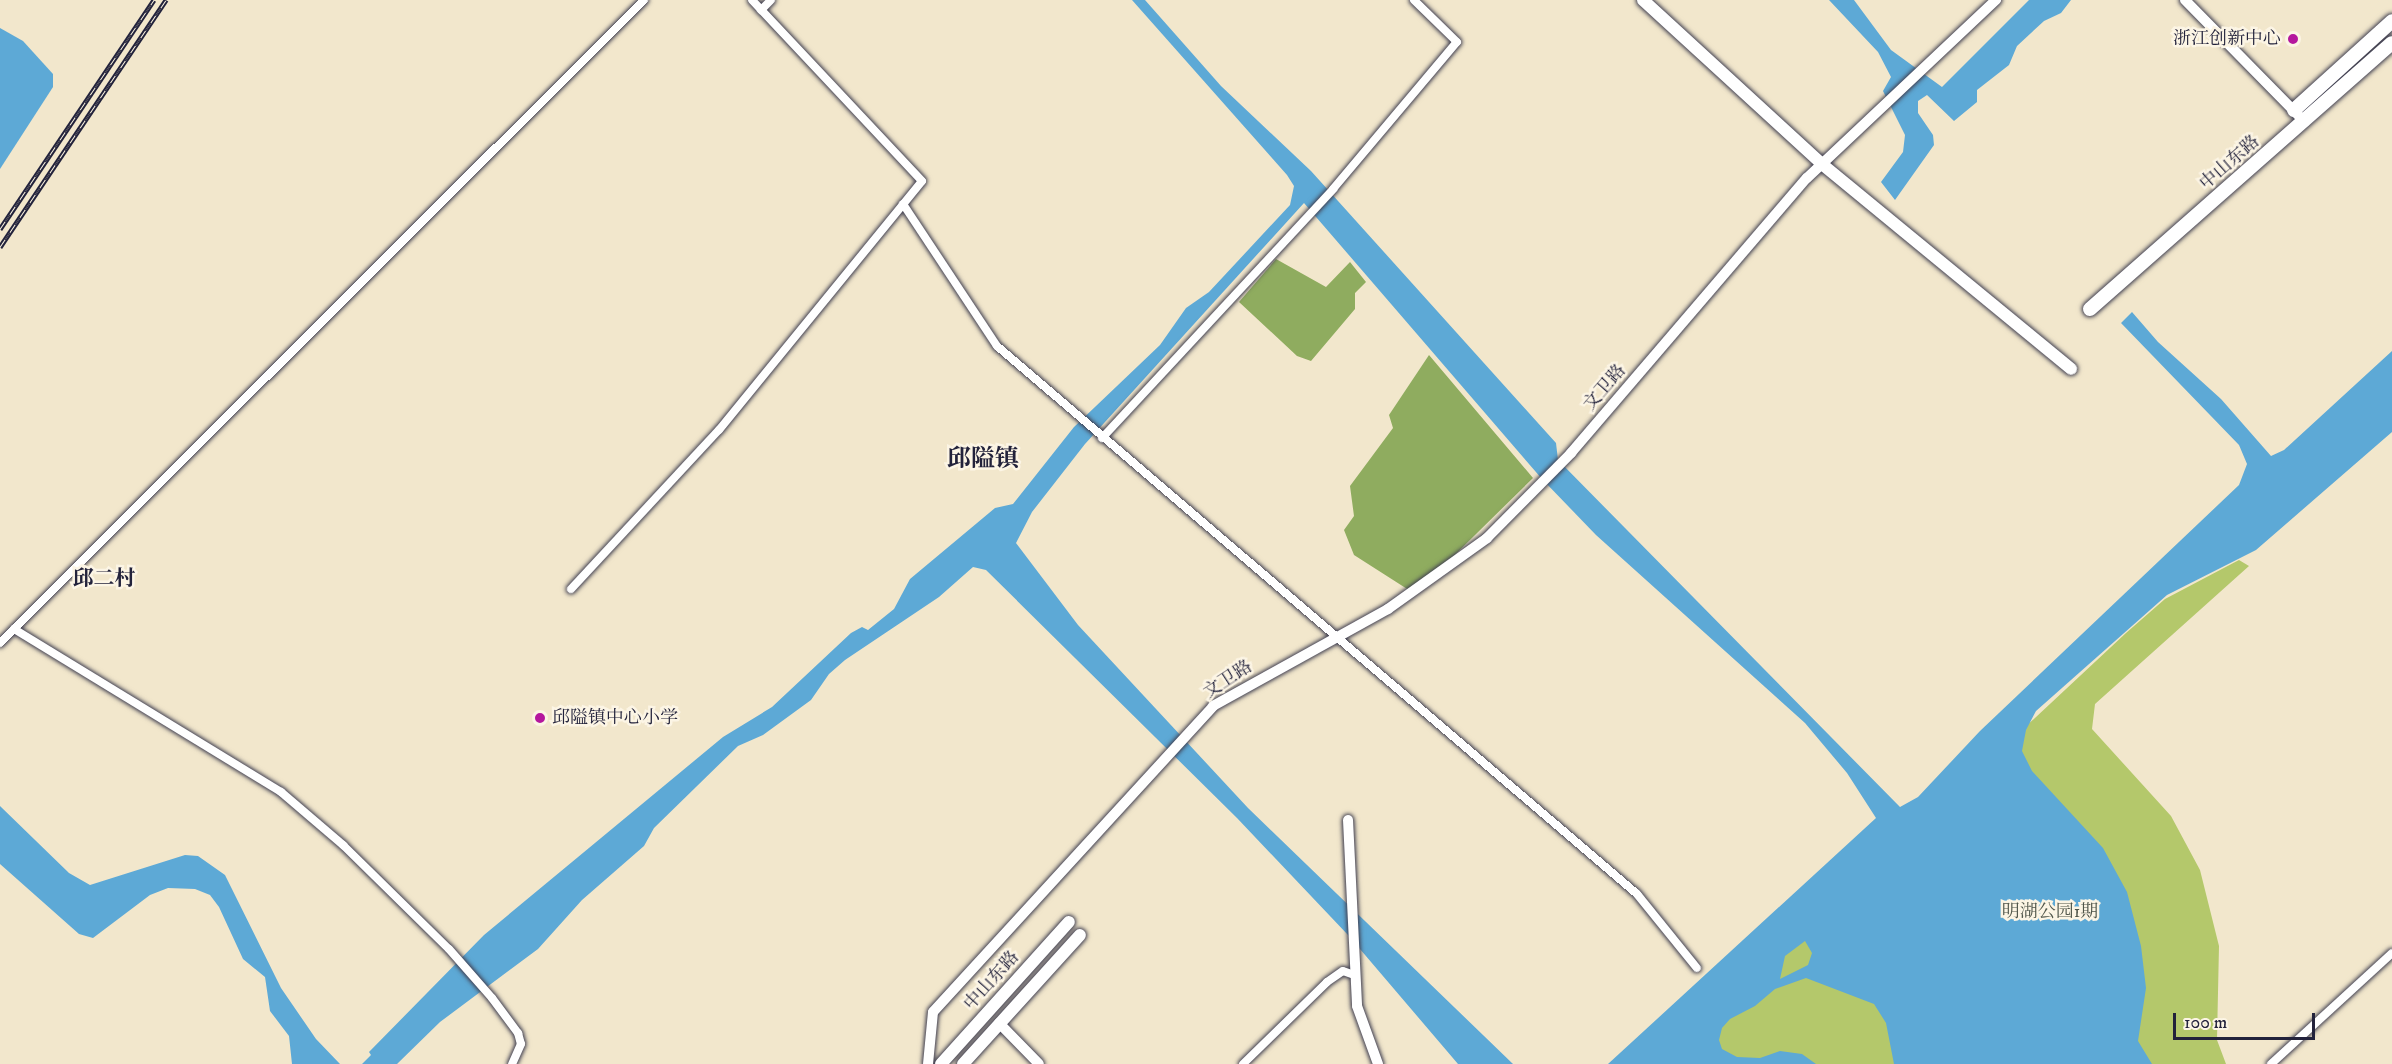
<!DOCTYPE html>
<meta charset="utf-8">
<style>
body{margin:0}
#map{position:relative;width:2392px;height:1064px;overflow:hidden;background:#f2e7cc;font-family:"IM FELL DW Pica","Noto Serif SC",serif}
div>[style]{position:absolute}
.green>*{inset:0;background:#b4c86b}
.forest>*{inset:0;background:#8fac5f}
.water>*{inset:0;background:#5da9d6}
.roads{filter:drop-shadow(0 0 2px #414051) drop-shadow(0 0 2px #414051)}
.minor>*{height:8px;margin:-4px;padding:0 4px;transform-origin:4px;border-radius:4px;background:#fff}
.tertiary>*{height:10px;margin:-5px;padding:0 5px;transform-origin:5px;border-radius:5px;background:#fff}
.secondary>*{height:12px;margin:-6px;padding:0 6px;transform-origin:6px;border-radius:6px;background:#fff}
.primary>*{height:14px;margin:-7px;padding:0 7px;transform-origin:7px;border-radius:7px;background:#fff}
.rail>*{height:5px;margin-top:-2.5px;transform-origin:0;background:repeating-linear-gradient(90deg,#fcf5e5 0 9px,#22223b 0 18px);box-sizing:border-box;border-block:2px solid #22223b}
.dots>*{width:16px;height:16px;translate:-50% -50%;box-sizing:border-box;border:3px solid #fcf5e5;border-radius:50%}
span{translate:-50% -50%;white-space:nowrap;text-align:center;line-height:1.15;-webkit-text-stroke:5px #fcf5e5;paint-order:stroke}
.poi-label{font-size:18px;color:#22223b}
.right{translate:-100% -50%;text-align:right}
.left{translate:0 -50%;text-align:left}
.street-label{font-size:18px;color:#22223b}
.park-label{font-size:18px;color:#4e5449}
.quarter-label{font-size:21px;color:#22223b;font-weight:700}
.district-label{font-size:24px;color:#22223b;font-weight:700}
.scale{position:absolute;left:2173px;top:1013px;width:142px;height:27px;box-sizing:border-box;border:3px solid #22223b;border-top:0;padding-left:8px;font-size:18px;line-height:21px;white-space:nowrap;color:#22223b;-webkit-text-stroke:4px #fcf5e5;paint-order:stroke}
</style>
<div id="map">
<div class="green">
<i style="clip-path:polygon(2239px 560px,2249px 566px,2095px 704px,2092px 729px,2171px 816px,2200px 870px,2219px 946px,2217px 1040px,2226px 1064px,1673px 1064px,1785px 951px,2126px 633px,2165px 599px)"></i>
</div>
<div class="forest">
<i style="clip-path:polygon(1276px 259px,1326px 287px,1350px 262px,1366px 282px,1355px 293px,1355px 309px,1311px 361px,1297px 356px,1239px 302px)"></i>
<i style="clip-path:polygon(1429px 355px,1533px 478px,1415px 594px,1354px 555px,1344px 530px,1354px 516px,1350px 486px,1393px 428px,1389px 415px)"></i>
</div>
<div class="water">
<i style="clip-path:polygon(evenodd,1132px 0,1145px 0,1221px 86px,1311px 171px,1556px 443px,1558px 460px,1900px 807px,1918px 797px,1980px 731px,2239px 485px,2247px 464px,2239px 445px,2121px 323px,2132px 312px,2158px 342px,2221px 399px,2271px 456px,2284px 450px,2392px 351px,2392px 432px,2256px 550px,2167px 595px,2036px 711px,2026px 730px,2022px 751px,2032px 771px,2103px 848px,2127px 892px,2141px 946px,2146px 988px,2138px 1041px,2152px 1064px,1894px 1064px,1886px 1023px,1874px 1004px,1806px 978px,1775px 989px,1755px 1006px,1730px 1019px,1722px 1028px,1719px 1040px,1722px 1049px,1737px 1057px,1760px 1058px,1780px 1051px,1802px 1054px,1816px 1064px,1608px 1064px,1876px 818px,1847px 773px,1805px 723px,1596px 535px,1542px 479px,1304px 203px,1085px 444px,1032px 512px,1016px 543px,1078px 625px,1248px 808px,1513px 1064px,1458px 1064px,1348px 935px,1237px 818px,986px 570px,973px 567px,939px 597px,845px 660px,829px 674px,811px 700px,763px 735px,738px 746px,654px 828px,644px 846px,582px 900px,538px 949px,440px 1022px,397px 1064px,362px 1064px,371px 1055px,369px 1052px,484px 935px,723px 737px,772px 707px,851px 633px,862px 627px,868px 630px,894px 609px,910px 579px,995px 508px,1013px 504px,1074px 427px,1160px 345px,1186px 308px,1209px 292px,1290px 205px,1294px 186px,1287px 175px,1132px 0,1805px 941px,1812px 953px,1808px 965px,1780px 979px,1785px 956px,1805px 941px)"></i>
<i style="clip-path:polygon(1829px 0,1854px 0,1891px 50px,1942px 87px,2029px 0,2071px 0,2061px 13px,2044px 21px,2017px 46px,2009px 65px,1977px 90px,1977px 102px,1954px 121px,1927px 95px,1918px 101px,1918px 113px,1933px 135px,1934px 145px,1895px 200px,1881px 182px,1903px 152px,1905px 135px,1883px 91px,1891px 77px,1878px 52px)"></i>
<i style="clip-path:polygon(0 28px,23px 41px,53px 74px,53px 87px,0 169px)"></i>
<i style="clip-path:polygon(0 806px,69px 873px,90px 885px,185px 855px,198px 856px,225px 875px,281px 988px,316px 1039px,340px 1064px,292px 1064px,289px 1036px,270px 1011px,265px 977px,243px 959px,219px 907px,210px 895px,195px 889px,168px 888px,150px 895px,93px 938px,79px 934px,0 864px)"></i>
</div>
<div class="roads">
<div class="minor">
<i style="left:761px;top:10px;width:14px;rotate:-45deg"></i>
<i style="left:903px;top:204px;width:170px;rotate:56.5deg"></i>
<i style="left:997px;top:346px;width:843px;rotate:40.57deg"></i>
<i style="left:1637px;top:894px;width:95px;rotate:51deg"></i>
<i style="left:1102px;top:438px;width:340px;rotate:-47.1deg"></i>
<i style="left:1333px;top:189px;width:192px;rotate:-49.9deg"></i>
<i style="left:1457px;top:42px;width:60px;rotate:-135.7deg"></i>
<i style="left:571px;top:589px;width:217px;rotate:-47.1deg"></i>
<i style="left:719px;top:430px;width:321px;rotate:-50.8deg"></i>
<i style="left:922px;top:181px;width:248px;rotate:-133.2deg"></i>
<i style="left:14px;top:629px;width:313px;rotate:31.4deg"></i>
<i style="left:281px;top:792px;width:82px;rotate:40.5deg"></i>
<i style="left:343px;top:845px;width:148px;rotate:44.5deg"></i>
<i style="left:449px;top:949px;width:65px;rotate:48.7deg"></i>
<i style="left:492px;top:998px;width:44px;rotate:53.4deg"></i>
<i style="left:518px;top:1033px;width:11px;rotate:75deg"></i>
<i style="left:521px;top:1044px;width:22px;rotate:114deg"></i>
<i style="left:0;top:643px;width:910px;rotate:-44.96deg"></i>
<i style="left:1243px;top:1064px;width:117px;rotate:-44.3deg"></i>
<i style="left:1327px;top:982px;width:19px;rotate:-35deg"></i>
<i style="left:1343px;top:971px;width:12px;rotate:20deg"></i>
<i style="left:2271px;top:1064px;width:164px;rotate:-42.5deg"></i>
</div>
<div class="tertiary">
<i style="left:2185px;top:0;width:171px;rotate:45.5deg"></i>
<i style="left:1348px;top:820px;width:186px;rotate:87.2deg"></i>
<i style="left:1357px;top:1006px;width:62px;rotate:70.1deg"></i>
<i style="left:999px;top:1023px;width:57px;rotate:45.7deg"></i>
<i style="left:928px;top:1064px;width:52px;rotate:-84.5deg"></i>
<i style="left:933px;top:1012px;width:415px;rotate:-47.5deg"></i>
<i style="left:1213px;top:706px;width:200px;rotate:-29deg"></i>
<i style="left:1388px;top:609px;width:122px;rotate:-35.6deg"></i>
<i style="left:1487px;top:538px;width:120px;rotate:-45.3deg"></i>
<i style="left:1571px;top:453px;width:362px;rotate:-49.4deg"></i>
<i style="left:1807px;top:178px;width:260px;rotate:-43.3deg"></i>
</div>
<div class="secondary">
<i style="left:1643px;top:0;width:244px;rotate:42.5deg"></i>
<i style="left:1823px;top:165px;width:321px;rotate:39.4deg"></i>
<i style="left:941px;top:1064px;width:191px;rotate:-48deg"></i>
<i style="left:963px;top:1064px;width:174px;rotate:-47.8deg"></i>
</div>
<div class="primary">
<i style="left:2294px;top:110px;width:132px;rotate:-42.2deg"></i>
<i style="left:2090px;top:309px;width:402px;rotate:-41.4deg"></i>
</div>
</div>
<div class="rail">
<i style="left:0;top:229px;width:276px;rotate:-56.1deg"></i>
<i style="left:0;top:247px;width:298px;rotate:-56.1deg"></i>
</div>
<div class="dots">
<i style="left:2293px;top:39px;background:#b5179e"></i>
<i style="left:540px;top:718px;background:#b5179e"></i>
</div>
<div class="poi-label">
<span class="right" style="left:2281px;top:39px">浙江创新中心</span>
<span class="left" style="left:552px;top:718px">邱隘镇中心小学</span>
</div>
<div class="street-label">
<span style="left:2230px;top:163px;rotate:-41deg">中山东路</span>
<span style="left:1605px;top:388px;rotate:-49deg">文卫路</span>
<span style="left:1228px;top:680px;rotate:-33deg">文卫路</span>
<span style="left:992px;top:981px;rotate:-48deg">中山东路</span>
</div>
<div class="park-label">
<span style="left:2050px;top:912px">明湖公园1期</span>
</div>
<div class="quarter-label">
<span style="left:104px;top:579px">邱二村</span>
</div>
<div class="district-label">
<span style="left:983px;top:460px">邱隘镇</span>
</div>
<div class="scale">100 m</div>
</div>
